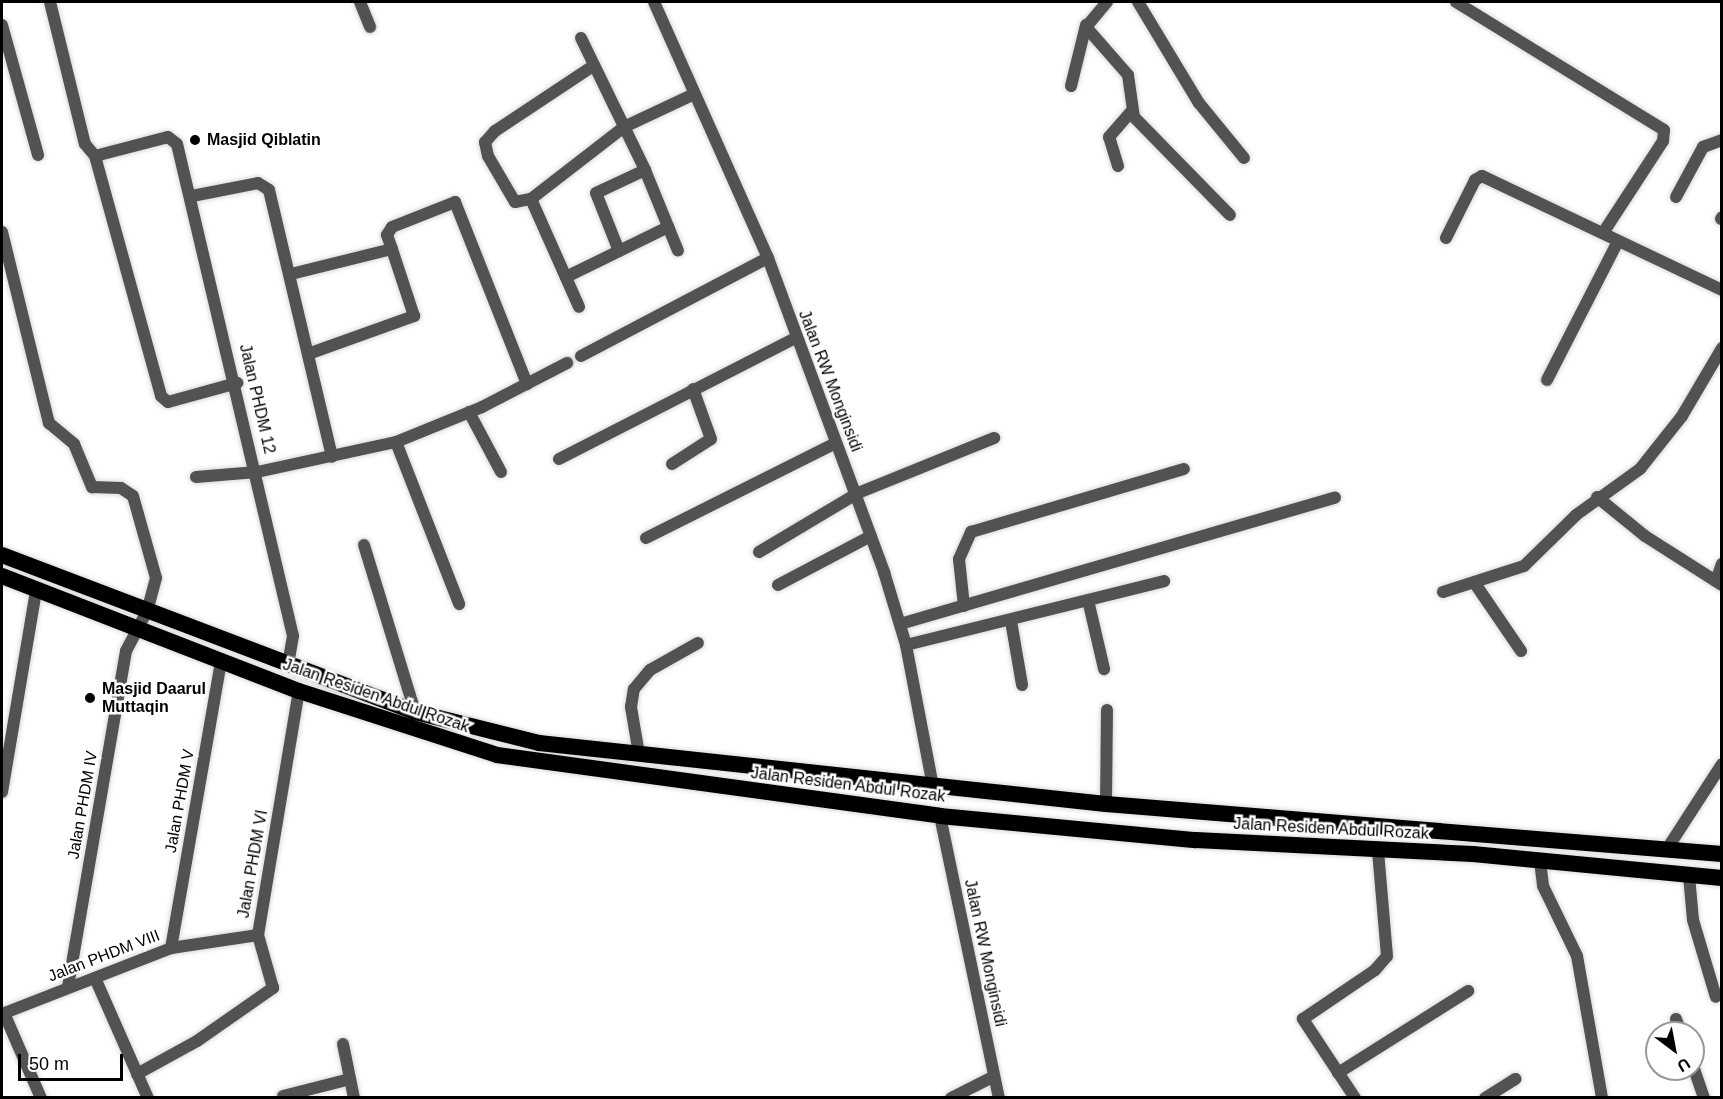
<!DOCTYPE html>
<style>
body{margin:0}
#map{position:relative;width:1723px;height:1099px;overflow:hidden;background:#fff;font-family:Arial,sans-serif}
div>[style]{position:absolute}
.roads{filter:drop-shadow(0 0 2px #dbdbdb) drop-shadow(0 0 2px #dbdbdb)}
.minor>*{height:12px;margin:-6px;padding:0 6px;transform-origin:6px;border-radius:6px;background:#525252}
.tertiary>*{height:12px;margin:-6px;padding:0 6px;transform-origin:6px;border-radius:6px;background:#525252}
.trunk>*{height:16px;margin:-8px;padding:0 8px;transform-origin:8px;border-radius:8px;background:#000}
.dots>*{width:16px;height:16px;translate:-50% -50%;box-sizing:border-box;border:3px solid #fff;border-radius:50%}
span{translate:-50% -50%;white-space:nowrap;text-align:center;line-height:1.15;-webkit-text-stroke:5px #fff;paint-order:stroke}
.poi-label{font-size:16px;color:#000;font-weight:700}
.left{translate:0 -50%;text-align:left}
.street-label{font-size:16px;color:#000}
.frame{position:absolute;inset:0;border:3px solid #000;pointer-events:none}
.north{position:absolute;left:1645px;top:1021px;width:60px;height:60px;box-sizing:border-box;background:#fff;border:2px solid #999;border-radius:50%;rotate:148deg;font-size:16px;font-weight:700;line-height:24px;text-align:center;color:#000}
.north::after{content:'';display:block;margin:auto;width:21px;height:27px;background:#000;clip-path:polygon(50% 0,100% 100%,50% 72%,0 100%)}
.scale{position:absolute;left:18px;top:1054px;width:105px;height:27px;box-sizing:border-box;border:3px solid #000;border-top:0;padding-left:8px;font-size:18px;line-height:21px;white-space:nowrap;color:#000;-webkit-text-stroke:4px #fff;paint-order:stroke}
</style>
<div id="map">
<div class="roads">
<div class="minor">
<i style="left:50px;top:2px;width:146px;rotate:76.2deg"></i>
<i style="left:85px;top:144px;width:16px;rotate:50deg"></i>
<i style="left:95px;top:156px;width:249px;rotate:74.6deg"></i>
<i style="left:161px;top:396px;width:9px;rotate:41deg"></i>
<i style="left:168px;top:402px;width:72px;rotate:-15.4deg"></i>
<i style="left:360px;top:2px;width:27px;rotate:68deg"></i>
<i style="left:1107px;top:2px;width:33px;rotate:130deg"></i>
<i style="left:1086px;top:27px;width:64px;rotate:48.8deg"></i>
<i style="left:1128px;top:75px;width:42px;rotate:81.9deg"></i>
<i style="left:1134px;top:117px;width:137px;rotate:45.6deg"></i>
<i style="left:1138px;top:2px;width:118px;rotate:58.9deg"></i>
<i style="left:1199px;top:103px;width:71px;rotate:50.7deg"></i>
<i style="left:1456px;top:2px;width:244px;rotate:31.6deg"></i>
<i style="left:1664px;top:130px;width:11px;rotate:95deg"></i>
<i style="left:1663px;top:141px;width:110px;rotate:123.1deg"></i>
<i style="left:2px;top:25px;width:135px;rotate:74.5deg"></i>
<i style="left:581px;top:38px;width:147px;rotate:64.1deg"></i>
<i style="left:645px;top:170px;width:87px;rotate:67.8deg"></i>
<i style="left:593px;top:66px;width:118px;rotate:146.4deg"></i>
<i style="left:495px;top:131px;width:15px;rotate:132deg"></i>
<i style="left:485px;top:142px;width:14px;rotate:78deg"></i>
<i style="left:488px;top:156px;width:53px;rotate:59.6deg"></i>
<i style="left:515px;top:202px;width:16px;rotate:-11deg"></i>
<i style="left:531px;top:199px;width:118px;rotate:-37.7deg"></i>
<i style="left:624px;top:127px;width:77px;rotate:-25.2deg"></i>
<i style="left:1071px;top:86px;width:63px;rotate:-76.2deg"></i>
<i style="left:95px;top:156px;width:75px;rotate:-14.6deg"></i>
<i style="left:168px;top:137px;width:11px;rotate:38deg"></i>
<i style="left:177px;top:144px;width:505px;rotate:76.73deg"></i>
<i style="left:293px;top:636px;width:27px;rotate:100deg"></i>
<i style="left:1118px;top:166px;width:30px;rotate:-107deg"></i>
<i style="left:1109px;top:137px;width:33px;rotate:-49deg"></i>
<i style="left:192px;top:196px;width:67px;rotate:-11.1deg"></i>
<i style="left:258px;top:183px;width:13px;rotate:32deg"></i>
<i style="left:269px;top:190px;width:274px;rotate:76.7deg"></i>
<i style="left:1676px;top:197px;width:57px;rotate:-61.6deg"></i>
<i style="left:1703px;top:147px;width:20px;rotate:-20deg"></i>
<i style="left:531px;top:199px;width:118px;rotate:66deg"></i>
<i style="left:1721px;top:219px;width:2px;rotate:-63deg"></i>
<i style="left:2px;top:232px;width:197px;rotate:76.2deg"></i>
<i style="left:49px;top:423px;width:33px;rotate:40deg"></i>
<i style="left:74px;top:444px;width:47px;rotate:67.3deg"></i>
<i style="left:92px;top:487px;width:29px;rotate:2deg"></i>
<i style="left:121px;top:488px;width:14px;rotate:34deg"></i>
<i style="left:133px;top:496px;width:85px;rotate:74.3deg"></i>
<i style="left:156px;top:578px;width:34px;rotate:105deg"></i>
<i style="left:147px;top:611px;width:45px;rotate:117.7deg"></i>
<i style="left:126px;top:651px;width:341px;rotate:99.8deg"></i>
<i style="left:1446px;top:238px;width:65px;rotate:-63.4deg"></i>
<i style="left:1475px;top:180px;width:8px;rotate:-30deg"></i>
<i style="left:1482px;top:176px;width:266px;rotate:25.4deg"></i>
<i style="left:619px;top:251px;width:62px;rotate:-111.6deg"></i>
<i style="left:596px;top:193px;width:54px;rotate:-25.1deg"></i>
<i style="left:291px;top:274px;width:104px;rotate:-13.9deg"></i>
<i style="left:392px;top:249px;width:15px;rotate:-110deg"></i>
<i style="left:387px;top:235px;width:9px;rotate:-58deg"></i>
<i style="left:392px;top:227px;width:68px;rotate:-21.6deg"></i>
<i style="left:455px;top:202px;width:196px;rotate:68.4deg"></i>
<i style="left:566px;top:277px;width:114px;rotate:-26.1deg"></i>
<i style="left:308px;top:354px;width:113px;rotate:-19.7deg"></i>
<i style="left:414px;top:316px;width:71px;rotate:-108.2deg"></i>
<i style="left:581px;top:356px;width:211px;rotate:-27.7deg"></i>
<i style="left:1547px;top:380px;width:156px;rotate:-62.9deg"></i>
<i style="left:469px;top:412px;width:68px;rotate:61.9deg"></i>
<i style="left:396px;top:442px;width:174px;rotate:68.7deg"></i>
<i style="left:559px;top:459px;width:265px;rotate:-27.1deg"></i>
<i style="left:672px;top:464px;width:46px;rotate:-32.7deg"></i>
<i style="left:711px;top:439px;width:53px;rotate:-109.8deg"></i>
<i style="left:196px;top:477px;width:61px;rotate:-4.7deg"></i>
<i style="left:257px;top:472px;width:142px;rotate:-12.2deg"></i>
<i style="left:396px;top:442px;width:93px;rotate:-22.1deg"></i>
<i style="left:482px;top:407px;width:96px;rotate:-27.4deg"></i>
<i style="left:1597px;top:497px;width:62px;rotate:39.1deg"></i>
<i style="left:1645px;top:536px;width:91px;rotate:32.5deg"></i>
<i style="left:646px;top:538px;width:212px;rotate:-26.6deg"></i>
<i style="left:364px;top:545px;width:175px;rotate:73deg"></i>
<i style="left:759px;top:552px;width:115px;rotate:-30.8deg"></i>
<i style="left:858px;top:493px;width:147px;rotate:-22deg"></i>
<i style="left:1716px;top:581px;width:18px;rotate:-71deg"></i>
<i style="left:778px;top:585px;width:105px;rotate:-27.8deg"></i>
<i style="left:1476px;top:585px;width:80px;rotate:55.7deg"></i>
<i style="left:1443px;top:592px;width:85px;rotate:-17.8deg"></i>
<i style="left:1524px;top:566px;width:73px;rotate:-44.4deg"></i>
<i style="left:1576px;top:515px;width:79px;rotate:-35.7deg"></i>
<i style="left:1640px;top:469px;width:68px;rotate:-51.6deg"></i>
<i style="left:1682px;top:416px;width:79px;rotate:-59.5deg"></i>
<i style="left:1088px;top:600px;width:71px;rotate:76.9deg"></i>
<i style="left:964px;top:606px;width:47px;rotate:-96.1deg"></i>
<i style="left:959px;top:559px;width:30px;rotate:-66deg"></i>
<i style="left:971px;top:532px;width:222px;rotate:-16.5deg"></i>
<i style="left:1011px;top:621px;width:65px;rotate:80.2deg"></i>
<i style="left:900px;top:624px;width:453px;rotate:-16.2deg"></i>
<i style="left:906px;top:645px;width:266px;rotate:-13.9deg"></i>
<i style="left:639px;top:754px;width:48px;rotate:-99.7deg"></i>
<i style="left:631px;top:707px;width:18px;rotate:-81deg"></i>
<i style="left:634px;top:689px;width:25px;rotate:-50deg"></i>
<i style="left:650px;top:670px;width:55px;rotate:-29.4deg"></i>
<i style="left:2px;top:792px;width:205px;rotate:-80.4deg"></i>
<i style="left:1106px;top:804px;width:94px;rotate:-89.4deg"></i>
<i style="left:940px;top:816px;width:288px;rotate:78.2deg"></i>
<i style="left:1667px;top:849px;width:101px;rotate:-57.1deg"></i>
<i style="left:1540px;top:861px;width:25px;rotate:83deg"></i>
<i style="left:1543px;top:886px;width:78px;rotate:64.1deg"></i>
<i style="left:1577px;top:956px;width:144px;rotate:80deg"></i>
<i style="left:1689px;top:876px;width:44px;rotate:84.8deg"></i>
<i style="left:1693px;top:920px;width:80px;rotate:73.4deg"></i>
<i style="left:171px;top:948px;width:291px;rotate:-80.1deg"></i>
<i style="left:95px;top:978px;width:131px;rotate:66.2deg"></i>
<i style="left:4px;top:1013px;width:93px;rotate:66.5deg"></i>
<i style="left:2px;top:1014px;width:181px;rotate:-21.3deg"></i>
<i style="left:171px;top:948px;width:88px;rotate:-8.5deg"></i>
<i style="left:1676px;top:1019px;width:15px;rotate:70deg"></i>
<i style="left:343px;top:1044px;width:55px;rotate:78.5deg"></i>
<i style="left:1693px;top:1066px;width:34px;rotate:71deg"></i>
<i style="left:1338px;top:1073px;width:154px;rotate:-32.2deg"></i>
<i style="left:137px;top:1074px;width:68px;rotate:-28.8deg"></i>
<i style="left:197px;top:1041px;width:93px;rotate:-34.9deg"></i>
<i style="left:273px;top:988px;width:55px;rotate:-105.8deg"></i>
<i style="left:258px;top:935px;width:247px;rotate:-80.5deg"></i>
<i style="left:283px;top:1096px;width:69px;rotate:-14.2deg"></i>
<i style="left:951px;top:1098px;width:47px;rotate:-26.6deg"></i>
<i style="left:1355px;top:1098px;width:95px;rotate:-123.4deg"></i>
<i style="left:1303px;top:1019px;width:87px;rotate:-34.2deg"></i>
<i style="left:1375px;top:970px;width:18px;rotate:-49deg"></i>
<i style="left:1387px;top:956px;width:106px;rotate:-94.9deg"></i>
<i style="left:1485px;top:1098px;width:36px;rotate:-32deg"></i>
</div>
<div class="tertiary">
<i style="left:654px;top:2px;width:280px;rotate:66deg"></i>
<i style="left:768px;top:258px;width:335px;rotate:69.7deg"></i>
<i style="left:884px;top:572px;width:76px;rotate:73.2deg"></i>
<i style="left:906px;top:645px;width:145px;rotate:79.2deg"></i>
</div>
<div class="trunk">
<i style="left:2px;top:555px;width:442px;rotate:20.8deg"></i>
<i style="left:415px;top:712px;width:128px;rotate:14deg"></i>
<i style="left:539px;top:743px;width:570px;rotate:6.14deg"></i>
<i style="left:1106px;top:804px;width:618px;rotate:4.64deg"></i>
<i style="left:2px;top:576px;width:318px;rotate:21.2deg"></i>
<i style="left:299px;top:691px;width:208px;rotate:17.9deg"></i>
<i style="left:497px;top:755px;width:447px;rotate:7.8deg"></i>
<i style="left:940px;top:816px;width:257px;rotate:5.4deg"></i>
<i style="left:1196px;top:840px;width:277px;rotate:2.9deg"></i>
<i style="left:1473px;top:854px;width:250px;rotate:5.5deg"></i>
</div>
</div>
<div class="dots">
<i style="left:195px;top:140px;background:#000"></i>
<i style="left:90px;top:698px;background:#000"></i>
</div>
<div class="poi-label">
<span class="left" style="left:207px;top:140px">Masjid Qiblatin</span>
<span class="left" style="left:102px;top:698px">Masjid Daarul<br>Muttaqin</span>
</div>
<div class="street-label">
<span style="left:830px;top:381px;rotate:69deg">Jalan RW Monginsidi</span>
<span style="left:257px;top:399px;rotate:77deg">Jalan PHDM 12</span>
<span style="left:376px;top:696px;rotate:19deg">Jalan Residen Abdul Rozak</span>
<span style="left:848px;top:785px;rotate:7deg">Jalan Residen Abdul Rozak</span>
<span style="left:180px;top:801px;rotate:-80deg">Jalan PHDM V</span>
<span style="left:83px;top:805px;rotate:-80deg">Jalan PHDM IV</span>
<span style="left:1331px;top:829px;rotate:3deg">Jalan Residen Abdul Rozak</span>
<span style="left:253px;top:864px;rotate:-80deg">Jalan PHDM VI</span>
<span style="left:985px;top:953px;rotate:78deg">Jalan RW Monginsidi</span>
<span style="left:104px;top:956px;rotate:-21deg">Jalan PHDM VIII</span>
</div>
<div class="frame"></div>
<div class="north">U</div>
<div class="scale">50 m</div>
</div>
